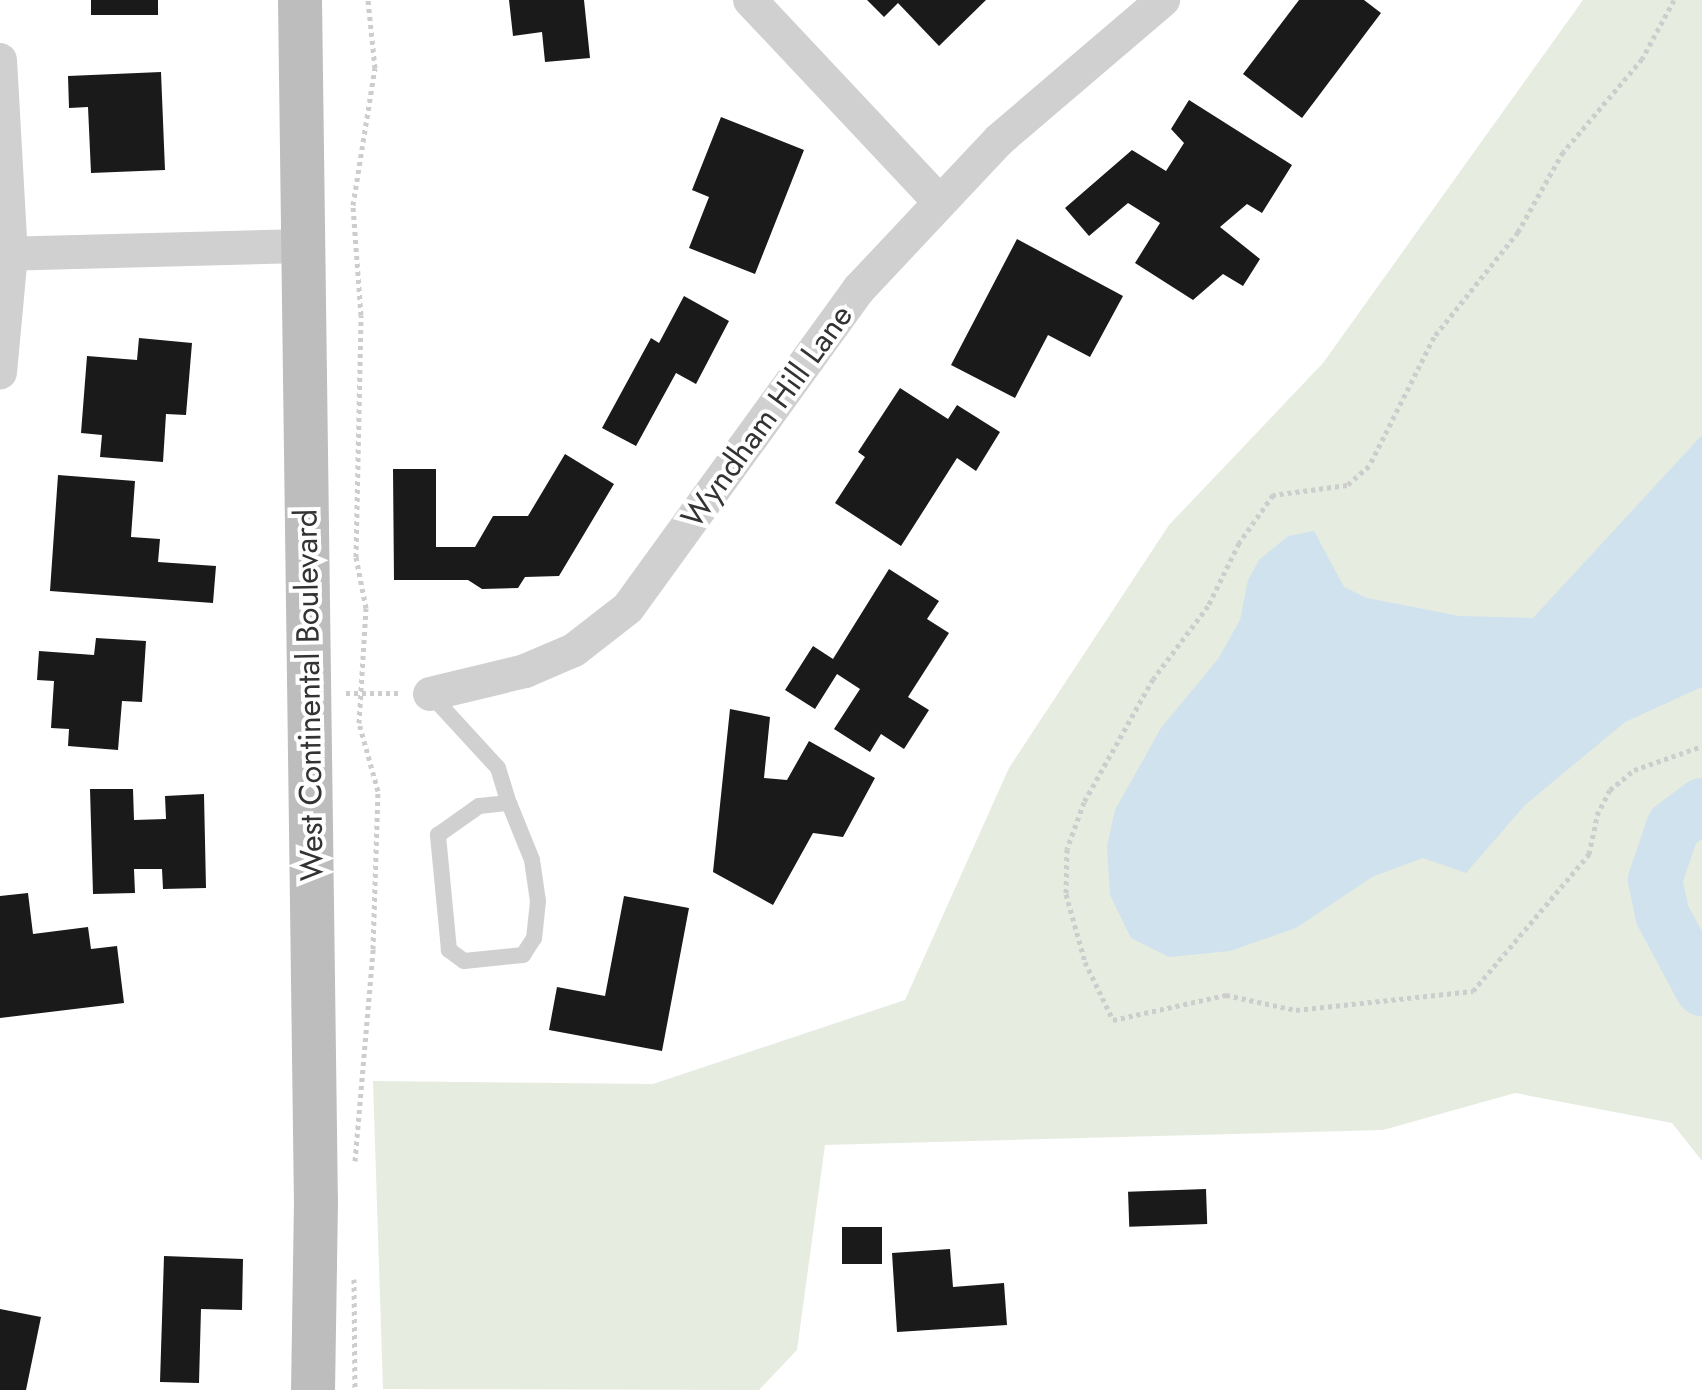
<!DOCTYPE html>
<style>
body{margin:0}
#map{position:relative;width:1702px;height:1390px;overflow:hidden;background:#fff;font-family:Jost,sans-serif}
div>[style]{position:absolute}
.green>*{inset:0;background:#e6ecdf}
.water>*{inset:0;background:#cfe2ee}
.river>*{height:54px;margin:-27px;padding:0 27px;transform-origin:27px;border-radius:27px;background:#cfe2ee}
.building>*{inset:0;background:#1a1a1a;transform-origin:0 0}
.path>*{height:5px;margin-top:-2.5px;transform-origin:0;background:repeating-linear-gradient(90deg,#cdcdcd 0 4px,transparent 0 8px)}
.service>*{height:16px;margin:-8px;padding:0 8px;transform-origin:8px;border-radius:8px;background:#d0d0d0}
.minor>*{height:34px;margin:-17px;padding:0 17px;transform-origin:17px;border-radius:17px;background:#d0d0d0}
.secondary>*{height:44px;margin:-22px;padding:0 22px;transform-origin:22px;border-radius:22px;background:#bdbdbd}
span{translate:-50% -50%;white-space:nowrap;text-align:center;line-height:1.15;-webkit-text-stroke:8px #fff;paint-order:stroke}
.street-label{font-size:32px;color:#333}
</style>
<div id="map">
<div class="green">
<i style="clip-path:polygon(1583px 0,1702px 0,1702px 1161px,1672px 1123px,1515px 1093px,1383px 1130px,825px 1145px,797px 1350px,759px 1390px,383px 1389px,373px 1081px,653px 1084px,905px 1000px,1009px 768px,1169px 525px,1323px 363px)"></i>
</div>
<div class="water">
<i style="clip-path:polygon(1702px 435px,1702px 687px,1625px 722px,1525px 805px,1466px 873px,1423px 858px,1372px 877px,1296px 928px,1230px 951px,1169px 957px,1131px 938px,1110px 895px,1107px 846px,1115px 810px,1161px 728px,1218px 659px,1240px 620px,1248px 580px,1259px 560px,1288px 536px,1314px 531px,1344px 587px,1367px 598px,1459px 616px,1533px 618px)"></i>
</div>
<div class="river">
<i style="left:1702px;top:805px;width:36px;rotate:143deg"></i>
<i style="left:1673px;top:827px;width:56px;rotate:108.8deg"></i>
<i style="left:1655px;top:880px;width:35px;rotate:78deg"></i>
<i style="left:1662px;top:914px;width:85px;rotate:61.9deg"></i>
</div>
<div class="building">
<i style="left:91px;top:0;width:67px;height:15px"></i>
<i style="clip-path:polygon(509px 0,584px 0,590px 58px,545px 62px,542px 32px,513px 36px)"></i>
<i style="clip-path:polygon(867px 0,986px 0,939px 46px,898px 3px,884px 17px)"></i>
<i style="clip-path:polygon(1299px 0,1364px 0,1381px 13px,1302px 118px,1243px 74px)"></i>
<i style="clip-path:polygon(161px 72px,165px 170px,91px 173px,88px 107px,69px 108px,68px 76px)"></i>
<i style="clip-path:polygon(1189px 100px,1292px 165px,1262px 213px,1247px 204px,1220px 227px,1260px 259px,1243px 286px,1223px 274px,1193px 300px,1135px 263px,1160px 223px,1128px 203px,1089px 236px,1065px 208px,1132px 150px,1166px 171px,1184px 143px,1171px 129px)"></i>
<i style="clip-path:polygon(721px 117px,804px 150px,755px 274px,689px 248px,709px 197px,692px 190px)"></i>
<i style="clip-path:polygon(1017px 239px,1123px 296px,1090px 357px,1048px 335px,1015px 398px,951px 365px)"></i>
<i style="clip-path:polygon(684px 296px,729px 321px,696px 384px,676px 373px,636px 446px,602px 428px,651px 338px,659px 343px)"></i>
<i style="clip-path:polygon(139px 338px,192px 343px,186px 415px,166px 414px,163px 462px,100px 457px,102px 435px,81px 433px,87px 356px,137px 360px)"></i>
<i style="clip-path:polygon(900px 388px,948px 419px,957px 405px,1000px 432px,976px 471px,957px 458px,901px 546px,835px 503px,865px 457px,858px 452px)"></i>
<i style="clip-path:polygon(565px 454px,614px 484px,559px 576px,525px 577px,518px 588px,482px 589px,468px 580px,394px 580px,393px 469px,436px 469px,436px 547px,475px 547px,493px 516px,528px 516px)"></i>
<i style="clip-path:polygon(58px 475px,135px 481px,131px 537px,160px 539px,158px 562px,216px 566px,213px 603px,50px 591px)"></i>
<i style="clip-path:polygon(889px 569px,939px 601px,927px 619px,949px 633px,908px 697px,929px 710px,904px 749px,881px 734px,870px 752px,834px 729px,860px 689px,837px 674px,815px 709px,785px 690px,813px 646px,833px 659px)"></i>
<i style="clip-path:polygon(96px 638px,146px 641px,142px 702px,122px 701px,118px 750px,68px 746px,69px 729px,51px 728px,54px 681px,37px 680px,39px 651px,94px 655px)"></i>
<i style="clip-path:polygon(730px 709px,770px 717px,764px 778px,787px 780px,809px 741px,875px 778px,843px 837px,813px 833px,773px 905px,713px 872px)"></i>
<i style="clip-path:polygon(90px 789px,133px 789px,134px 820px,166px 819px,165px 796px,204px 794px,206px 888px,163px 889px,162px 869px,134px 869px,135px 893px,93px 894px)"></i>
<i style="clip-path:polygon(28px 893px,33px 934px,88px 927px,91px 949px,117px 946px,124px 1003px,0 1018px,0 896px)"></i>
<i style="clip-path:polygon(624px 896px,689px 908px,662px 1051px,549px 1030px,557px 987px,605px 996px)"></i>
<i style="left:1206px;top:1189px;width:35px;height:78px;rotate:88deg"></i>
<i style="left:882px;top:1227px;width:37px;height:40px;rotate:90deg"></i>
<i style="clip-path:polygon(950px 1249px,953px 1287px,1004px 1283px,1007px 1325px,897px 1332px,892px 1253px)"></i>
<i style="clip-path:polygon(164px 1256px,243px 1259px,242px 1310px,201px 1309px,199px 1383px,160px 1382px)"></i>
<i style="clip-path:polygon(0 1309px,41px 1317px,26px 1390px,0 1390px)"></i>
</div>
<div class="path">
<i style="left:1674px;top:0;width:67px;rotate:118.5deg"></i>
<i style="left:1642px;top:59px;width:122px;rotate:130.3deg"></i>
<i style="left:1563px;top:152px;width:92px;rotate:119.4deg"></i>
<i style="left:1518px;top:232px;width:134px;rotate:128.7deg"></i>
<i style="left:1434px;top:337px;width:144px;rotate:116.7deg"></i>
<i style="left:1369px;top:466px;width:29px;rotate:139deg"></i>
<i style="left:1347px;top:485px;width:75px;rotate:172.3deg"></i>
<i style="left:1273px;top:495px;width:59px;rotate:125.3deg"></i>
<i style="left:1239px;top:543px;width:70px;rotate:116.2deg"></i>
<i style="left:1208px;top:606px;width:91px;rotate:127deg"></i>
<i style="left:1153px;top:679px;width:141px;rotate:119.3deg"></i>
<i style="left:1084px;top:802px;width:50px;rotate:109.9deg"></i>
<i style="left:1067px;top:849px;width:45px;rotate:91.3deg"></i>
<i style="left:1066px;top:894px;width:71px;rotate:74.4deg"></i>
<i style="left:1085px;top:962px;width:64px;rotate:64.2deg"></i>
<i style="left:1113px;top:1020px;width:116px;rotate:-12.5deg"></i>
<i style="left:1226px;top:995px;width:72px;rotate:12.1deg"></i>
<i style="left:1296px;top:1010px;width:178px;rotate:-6.1deg"></i>
<i style="left:1473px;top:991px;width:180px;rotate:-49.7deg"></i>
<i style="left:1589px;top:854px;width:40px;rotate:-78deg"></i>
<i style="left:1597px;top:815px;width:28px;rotate:-63deg"></i>
<i style="left:1610px;top:790px;width:31px;rotate:-40deg"></i>
<i style="left:1634px;top:770px;width:72px;rotate:-19.4deg"></i>
<i style="left:346px;top:693px;width:54px"></i>
<i style="left:355px;top:1161px;width:213px;rotate:-85.1deg"></i>
<i style="left:373px;top:949px;width:158px;rotate:-88.2deg"></i>
<i style="left:378px;top:791px;width:71px;rotate:-105.6deg"></i>
<i style="left:359px;top:723px;width:115px;rotate:-86.5deg"></i>
<i style="left:366px;top:608px;width:52px;rotate:-101.1deg"></i>
<i style="left:356px;top:557px;width:242px;rotate:-88.8deg"></i>
<i style="left:361px;top:315px;width:110px;rotate:-94.2deg"></i>
<i style="left:353px;top:205px;width:139px;rotate:-80.9deg"></i>
<i style="left:375px;top:68px;width:68px;rotate:-95.9deg"></i>
<i style="left:354px;top:1279px;width:111px;rotate:89.5deg"></i>
</div>
<div class="service">
<i style="left:430px;top:694px;width:100px;rotate:47.4deg"></i>
<i style="left:498px;top:768px;width:37px;rotate:73deg"></i>
<i style="left:509px;top:803px;width:61px;rotate:68deg"></i>
<i style="left:532px;top:860px;width:41px;rotate:81.7deg"></i>
<i style="left:538px;top:901px;width:37px;rotate:96deg"></i>
<i style="left:534px;top:938px;width:20px;rotate:123deg"></i>
<i style="left:523px;top:955px;width:59px;rotate:174.2deg"></i>
<i style="left:464px;top:961px;width:19px;rotate:-144deg"></i>
<i style="left:449px;top:950px;width:116px;rotate:-95.5deg"></i>
<i style="left:438px;top:835px;width:50px;rotate:-35.3deg"></i>
<i style="left:479px;top:806px;width:30px;rotate:-6deg"></i>
</div>
<div class="minor">
<i style="left:750px;top:0;width:274px;rotate:46.8deg"></i>
<i style="left:0;top:60px;width:194px;rotate:86.8deg"></i>
<i style="left:11px;top:254px;width:119px;rotate:95.3deg"></i>
<i style="left:0;top:254px;width:303px;rotate:-1.5deg"></i>
<i style="left:430px;top:694px;width:98px;rotate:-13.6deg"></i>
<i style="left:525px;top:671px;width:53px;rotate:-23.2deg"></i>
<i style="left:574px;top:650px;width:68px;rotate:-37.9deg"></i>
<i style="left:628px;top:608px;width:394px;rotate:-54.1deg"></i>
<i style="left:859px;top:289px;width:204px;rotate:-46.8deg"></i>
<i style="left:999px;top:140px;width:216px;rotate:-40.5deg"></i>
</div>
<div class="secondary">
<i style="left:300px;top:0;width:1201px;rotate:89.24deg"></i>
<i style="left:316px;top:1201px;width:189px;rotate:90.9deg"></i>
</div>
<div class="street-label">
<span style="left:767px;top:416px;rotate:-54deg">Wyndham Hill Lane</span>
<span style="left:309px;top:695px;rotate:-91deg">West Continental Boulevard</span>
</div>
</div>
